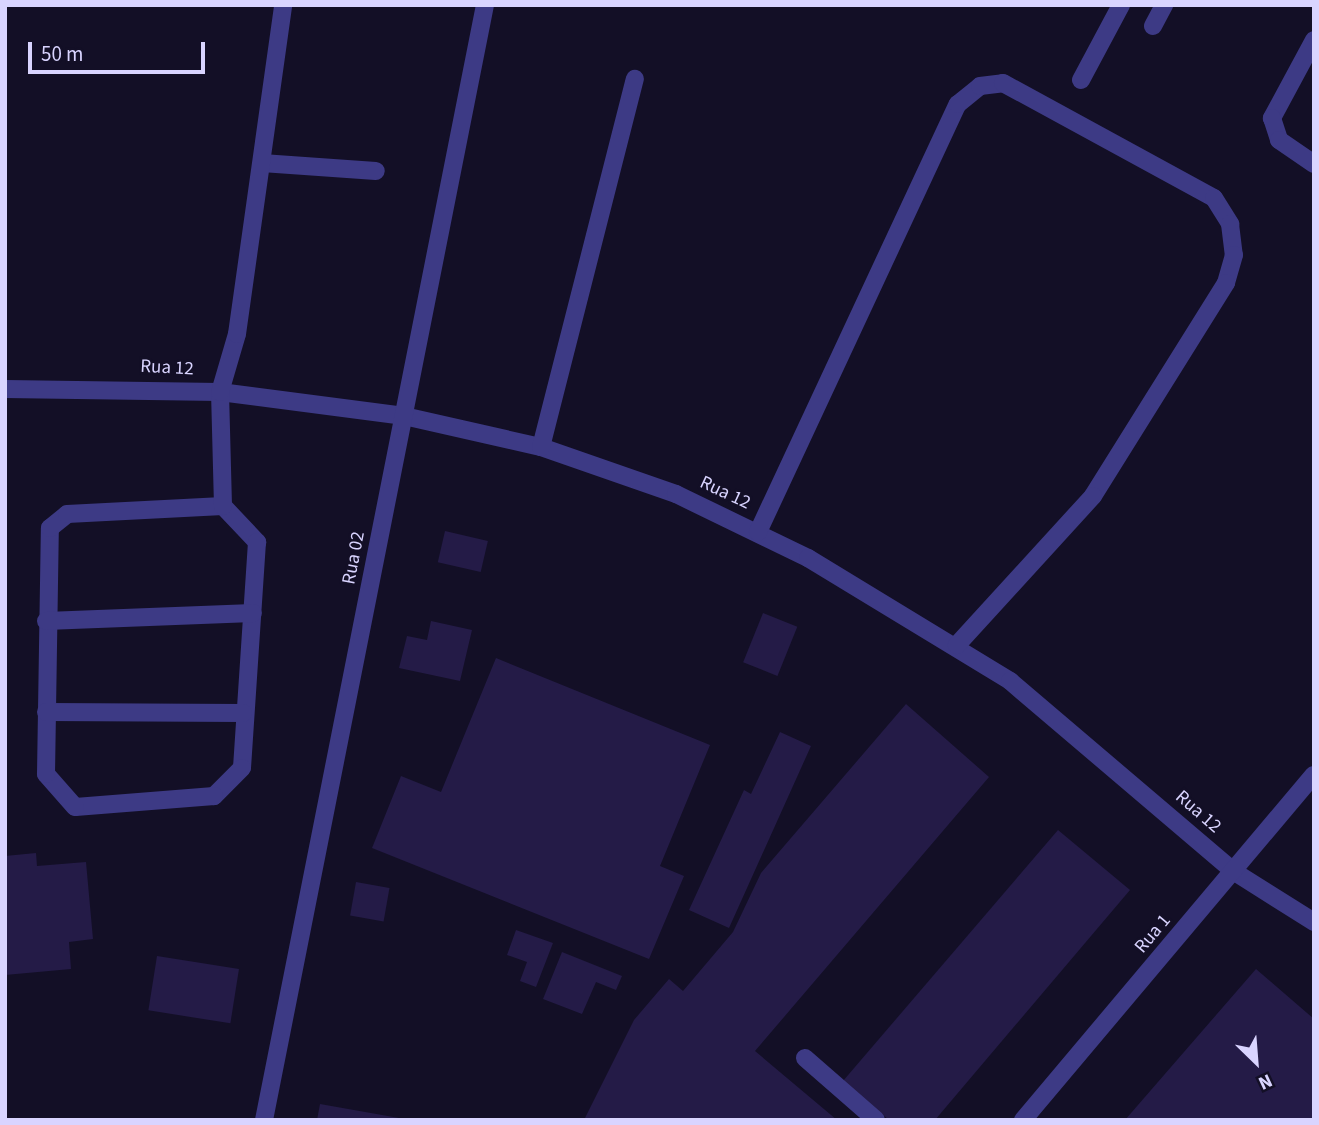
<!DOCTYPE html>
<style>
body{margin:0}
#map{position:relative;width:1319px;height:1125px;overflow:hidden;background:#130f26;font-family:"Source Sans 3",sans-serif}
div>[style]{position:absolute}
.building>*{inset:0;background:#241b47;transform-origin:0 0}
.minor>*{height:18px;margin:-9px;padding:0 9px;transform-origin:9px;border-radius:9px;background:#3d3a85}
span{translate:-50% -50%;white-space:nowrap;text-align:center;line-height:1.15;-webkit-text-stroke:5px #130f26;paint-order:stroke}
.street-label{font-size:19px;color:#d9d4ff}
.frame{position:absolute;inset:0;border:7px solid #d9d4ff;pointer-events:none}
.north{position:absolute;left:1221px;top:1027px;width:70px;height:70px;-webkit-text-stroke:5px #130f26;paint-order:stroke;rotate:155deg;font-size:19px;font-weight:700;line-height:28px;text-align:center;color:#d9d4ff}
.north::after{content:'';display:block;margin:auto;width:24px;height:32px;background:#d9d4ff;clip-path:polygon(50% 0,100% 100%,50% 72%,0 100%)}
.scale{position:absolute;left:28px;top:42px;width:177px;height:32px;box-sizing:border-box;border:4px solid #d9d4ff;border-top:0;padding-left:9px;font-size:21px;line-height:24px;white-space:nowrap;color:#d9d4ff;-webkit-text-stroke:5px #130f26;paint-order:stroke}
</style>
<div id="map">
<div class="building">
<i style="left:445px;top:531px;width:44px;height:32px;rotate:13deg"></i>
<i style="left:763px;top:613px;width:37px;height:53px;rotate:22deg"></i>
<i style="clip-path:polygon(431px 621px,472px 630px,460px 681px,399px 668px,407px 636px,427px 640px)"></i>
<i style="clip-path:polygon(496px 658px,710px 745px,660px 866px,684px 876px,649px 959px,372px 848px,401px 776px,441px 792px)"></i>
<i style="clip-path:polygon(906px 704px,989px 777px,755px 1051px,837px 1120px,584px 1120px,634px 1020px,669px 979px,683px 991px,733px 932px,761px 873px)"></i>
<i style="clip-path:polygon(780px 732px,811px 746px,729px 928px,689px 910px,744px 790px,751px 794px)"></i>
<i style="clip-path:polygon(1058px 830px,1130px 890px,935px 1120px,889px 1120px,843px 1081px)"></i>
<i style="clip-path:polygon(36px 853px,37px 866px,86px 862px,93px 939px,69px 942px,71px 969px,5px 975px,5px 856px)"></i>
<i style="left:356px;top:882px;width:34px;height:34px;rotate:10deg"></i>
<i style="clip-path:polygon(516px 930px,553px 943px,536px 987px,520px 981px,527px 962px,507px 955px)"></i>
<i style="clip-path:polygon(562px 952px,622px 976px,616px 990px,596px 982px,582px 1014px,543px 999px)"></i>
<i style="left:157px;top:956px;width:83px;height:55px;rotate:9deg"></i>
<i style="clip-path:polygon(1256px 969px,1314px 1019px,1314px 1120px,1125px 1120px)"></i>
<i style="clip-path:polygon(320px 1104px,399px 1118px,398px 1120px,317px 1120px)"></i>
</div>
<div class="minor">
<i style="left:1153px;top:26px;width:24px;rotate:-62deg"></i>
<i style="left:1314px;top:40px;width:89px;rotate:118.3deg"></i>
<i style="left:1272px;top:118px;width:23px;rotate:72deg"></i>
<i style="left:1279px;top:140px;width:42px;rotate:34.4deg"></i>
<i style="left:1081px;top:80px;width:85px;rotate:-61.9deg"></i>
<i style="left:262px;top:163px;width:114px;rotate:4deg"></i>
<i style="left:5px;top:389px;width:215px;rotate:0.8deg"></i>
<i style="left:220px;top:392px;width:186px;rotate:7.4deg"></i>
<i style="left:404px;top:416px;width:140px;rotate:12.8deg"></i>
<i style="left:541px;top:447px;width:143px;rotate:19.2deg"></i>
<i style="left:676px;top:494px;width:147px;rotate:25.9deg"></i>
<i style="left:808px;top:558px;width:237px;rotate:31.3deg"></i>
<i style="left:1010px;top:681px;width:293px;rotate:40.4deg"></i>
<i style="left:1233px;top:871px;width:96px;rotate:32.2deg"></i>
<i style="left:541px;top:447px;width:380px;rotate:-75.7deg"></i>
<i style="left:223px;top:506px;width:50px;rotate:46.6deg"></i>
<i style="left:257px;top:542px;width:226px;rotate:93.8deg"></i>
<i style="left:242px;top:768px;width:40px;rotate:135deg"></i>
<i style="left:214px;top:796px;width:139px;rotate:175.5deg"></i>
<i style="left:75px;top:807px;width:44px;rotate:-131.3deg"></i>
<i style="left:46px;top:774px;width:246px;rotate:-89.1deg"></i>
<i style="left:50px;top:528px;width:22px;rotate:-39deg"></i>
<i style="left:67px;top:514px;width:156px;rotate:-2.9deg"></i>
<i style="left:223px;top:506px;width:114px;rotate:-91.5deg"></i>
<i style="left:220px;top:392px;width:60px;rotate:-73.7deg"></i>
<i style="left:237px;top:334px;width:332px;rotate:-82deg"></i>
<i style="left:758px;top:532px;width:472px;rotate:-65deg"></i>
<i style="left:958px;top:104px;width:28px;rotate:-39deg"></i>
<i style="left:980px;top:86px;width:23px;rotate:-7deg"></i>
<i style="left:1003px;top:83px;width:240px;rotate:28.6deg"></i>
<i style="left:1214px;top:198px;width:31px;rotate:58deg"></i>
<i style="left:1230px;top:224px;width:31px;rotate:83deg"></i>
<i style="left:1234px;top:255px;width:29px;rotate:106deg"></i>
<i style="left:1226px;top:283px;width:251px;rotate:122deg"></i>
<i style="left:1093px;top:496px;width:202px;rotate:132.4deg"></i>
<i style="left:46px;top:621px;width:207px;rotate:-2.2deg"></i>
<i style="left:46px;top:712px;width:197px;rotate:0.3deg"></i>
<i style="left:805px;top:1058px;width:94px;rotate:41.1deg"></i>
<i style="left:264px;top:1120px;width:1137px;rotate:-78.79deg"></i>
<i style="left:1023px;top:1120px;width:451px;rotate:-49.9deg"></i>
</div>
<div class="street-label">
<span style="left:167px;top:368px;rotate:3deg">Rua 12</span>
<span style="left:725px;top:493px;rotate:25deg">Rua 12</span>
<span style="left:354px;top:558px;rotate:-79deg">Rua 02</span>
<span style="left:1198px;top:812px;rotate:41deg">Rua 12</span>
<span style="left:1153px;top:934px;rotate:-50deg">Rua 1</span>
</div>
<div class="frame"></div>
<div class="north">N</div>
<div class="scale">50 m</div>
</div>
